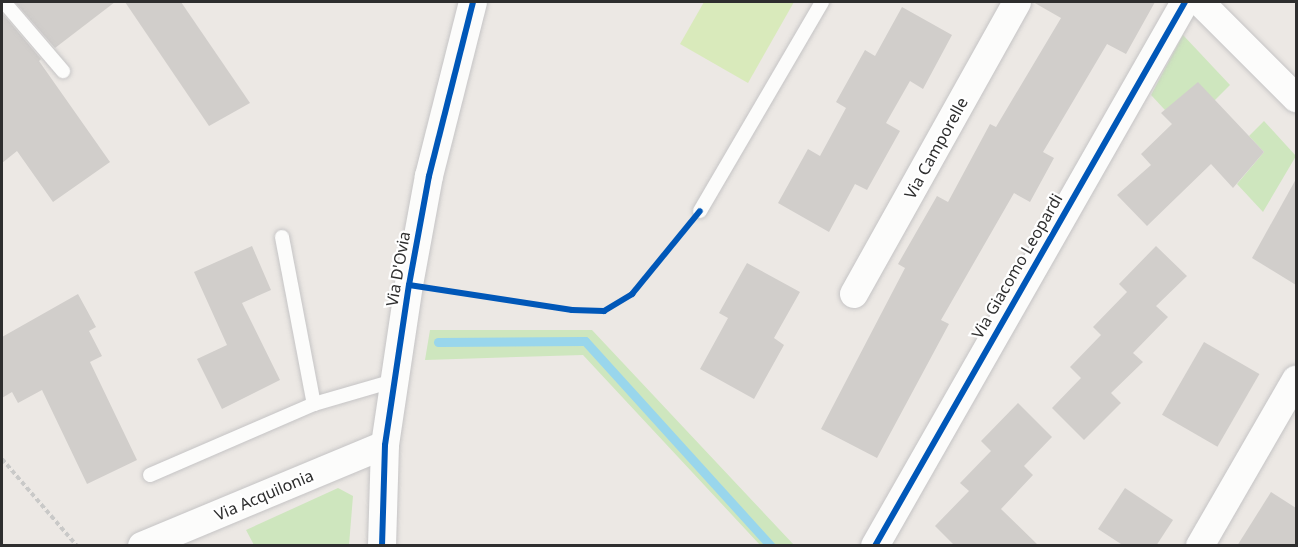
<!DOCTYPE html>
<style>
body{margin:0}
#map{position:relative;width:1298px;height:547px;overflow:hidden;background:#ece8e4;font-family:"Noto Sans",sans-serif}
div>[style]{position:absolute}
.green>*{inset:0;background:#cee6be}
.pitch>*{inset:0;background:#d9eabb}
.stream>*{height:9px;margin:-4.5px;padding:0 4.5px;transform-origin:4.5px;border-radius:4.5px;background:#99d6ec}
.building>*{inset:0;background:#d1cecb;transform-origin:0 0}
.path>*{height:4px;margin-top:-2px;transform-origin:0;background:repeating-linear-gradient(90deg,#c9c9c8 0 4.5px,transparent 0 7.5px)}
.roads{filter:drop-shadow(0 0 2px #c5c4c5) drop-shadow(0 0 2px #c5c4c5)}
.lane>*{height:14px;margin:-7px;padding:0 7px;transform-origin:7px;border-radius:7px;background:#fcfcfb}
.street>*{height:28px;margin:-14px;padding:0 14px;transform-origin:14px;border-radius:14px;background:#fcfcfb}
.cycleway>*{height:6px;margin:-3px;padding:0 3px;transform-origin:3px;border-radius:3px;background:#0057b8}
span{translate:-50% -50%;white-space:nowrap;text-align:center;line-height:1.15;-webkit-text-stroke:4.5px #fff;paint-order:stroke}
.street-label{font-size:16px;color:#2e2e2e}
.frame{position:absolute;inset:0;border:3px solid #2e2e2e;pointer-events:none}
</style>
<div id="map">
<div class="green">
<i style="clip-path:polygon(1183px 35px,1230px 85px,1215px 100px,1165px 110px,1151px 95px)"></i>
<i style="clip-path:polygon(1264px 121px,1296px 156px,1263px 212px,1237px 184px,1264px 152px,1249px 136px)"></i>
<i style="clip-path:polygon(430px 330px,592px 330px,794px 545px,760px 545px,583px 355px,425px 360px)"></i>
<i style="clip-path:polygon(338px 488px,353px 496px,349px 545px,254px 545px,246px 530px)"></i>
</div>
<div class="pitch">
<i style="clip-path:polygon(704px 2px,794px 2px,748px 83px,680px 44px)"></i>
</div>
<div class="stream">
<i style="left:438px;top:342px;width:147px;rotate:-0.4deg"></i>
<i style="left:585px;top:341px;width:277px;rotate:47.8deg"></i>
</div>
<div class="building">
<i style="clip-path:polygon(15px 2px,115px 2px,55px 48px)"></i>
<i style="clip-path:polygon(125px 2px,181px 2px,250px 103px,209px 126px)"></i>
<i style="clip-path:polygon(1033px 2px,1155px 2px,1126px 54px,1107px 44px,1043px 152px,1054px 158px,1030px 202px,1014px 193px,941px 320px,949px 324px,877px 458px,821px 429px,905px 268px,898px 264px,937px 196px,948px 202px,990px 124px,996px 127px,1061px 18px)"></i>
<i style="clip-path:polygon(902px 7px,952px 35px,923px 89px,910px 81px,886px 123px,900px 131px,867px 190px,855px 184px,829px 232px,778px 203px,808px 149px,820px 156px,846px 108px,836px 102px,865px 50px,875px 56px)"></i>
<i style="clip-path:polygon(2px 13px,41px 59px,39px 61px,110px 162px,53px 202px,17px 151px,2px 163px)"></i>
<i style="clip-path:polygon(1198px 82px,1264px 152px,1233px 188px,1211px 164px,1147px 226px,1117px 195px,1151px 165px,1141px 154px,1172px 124px,1161px 113px)"></i>
<i style="clip-path:polygon(1296px 179px,1296px 285px,1252px 258px)"></i>
<i style="clip-path:polygon(252px 246px,271px 290px,242px 303px,280px 380px,222px 409px,197px 359px,227px 345px,194px 272px)"></i>
<i style="clip-path:polygon(1156px 246px,1187px 276px,1156px 306px,1168px 317px,1133px 353px,1143px 362px,1111px 393px,1121px 403px,1084px 440px,1052px 408px,1081px 378px,1070px 367px,1101px 335px,1093px 327px,1127px 292px,1119px 284px)"></i>
<i style="clip-path:polygon(747px 263px,800px 292px,774px 338px,784px 345px,754px 399px,700px 369px,728px 318px,719px 313px)"></i>
<i style="clip-path:polygon(78px 294px,96px 327px,89px 331px,102px 356px,90px 362px,137px 460px,87px 484px,42px 390px,18px 403px,12px 392px,2px 398px,2px 337px)"></i>
<i style="left:1204px;top:342px;width:64px;height:84px;rotate:30deg"></i>
<i style="clip-path:polygon(1018px 403px,1052px 437px,1024px 466px,1033px 475px,1001px 509px,1039px 546px,955px 546px,935px 526px,969px 491px,960px 483px,991px 451px,981px 441px)"></i>
<i style="clip-path:polygon(1125px 488px,1173px 520px,1156px 546px,1124px 546px,1098px 529px)"></i>
<i style="clip-path:polygon(1271px 492px,1296px 508px,1296px 546px,1237px 546px)"></i>
</div>
<div class="path">
<i style="left:2px;top:459px;width:115px;rotate:49.2deg"></i>
</div>
<div class="roads">
<div class="lane">
<i style="left:4px;top:2px;width:91px;rotate:49.5deg"></i>
<i style="left:700px;top:211px;width:242px;rotate:-59.7deg"></i>
<i style="left:282px;top:237px;width:170px;rotate:79.2deg"></i>
<i style="left:314px;top:404px;width:82px;rotate:-16.2deg"></i>
<i style="left:150px;top:475px;width:179px;rotate:-23.4deg"></i>
</div>
<div class="street">
<i style="left:1200px;top:2px;width:136px;rotate:45deg"></i>
<i style="left:854px;top:294px;width:334px;rotate:-60.8deg"></i>
<i style="left:142px;top:546px;width:263px;rotate:-22.6deg"></i>
<i style="left:382px;top:546px;width:101px;rotate:-88.3deg"></i>
<i style="left:385px;top:445px;width:162px;rotate:-81.5deg"></i>
<i style="left:409px;top:285px;width:111px;rotate:-79.6deg"></i>
<i style="left:429px;top:176px;width:179px;rotate:-75.8deg"></i>
<i style="left:875px;top:546px;width:626px;rotate:-60.32deg"></i>
<i style="left:1200px;top:546px;width:192px;rotate:-60deg"></i>
</div>
</div>
<div class="cycleway">
<i style="left:409px;top:285px;width:165px;rotate:8.7deg"></i>
<i style="left:572px;top:310px;width:32px;rotate:2deg"></i>
<i style="left:604px;top:311px;width:33px;rotate:-31deg"></i>
<i style="left:632px;top:294px;width:107px;rotate:-50.7deg"></i>
<i style="left:382px;top:546px;width:101px;rotate:-88.3deg"></i>
<i style="left:385px;top:445px;width:162px;rotate:-81.5deg"></i>
<i style="left:409px;top:285px;width:111px;rotate:-79.6deg"></i>
<i style="left:429px;top:176px;width:179px;rotate:-75.8deg"></i>
<i style="left:875px;top:546px;width:626px;rotate:-60.32deg"></i>
</div>
<div class="street-label">
<span style="left:936px;top:148px;rotate:-61deg">Via Camporelle</span>
<span style="left:1017px;top:266px;rotate:-60deg">Via Giacomo Leopardi</span>
<span style="left:398px;top:269px;rotate:-80deg">Via D'Ovia</span>
<span style="left:264px;top:495px;rotate:-23deg">Via Acquilonia</span>
</div>
<div class="frame"></div>
</div>
